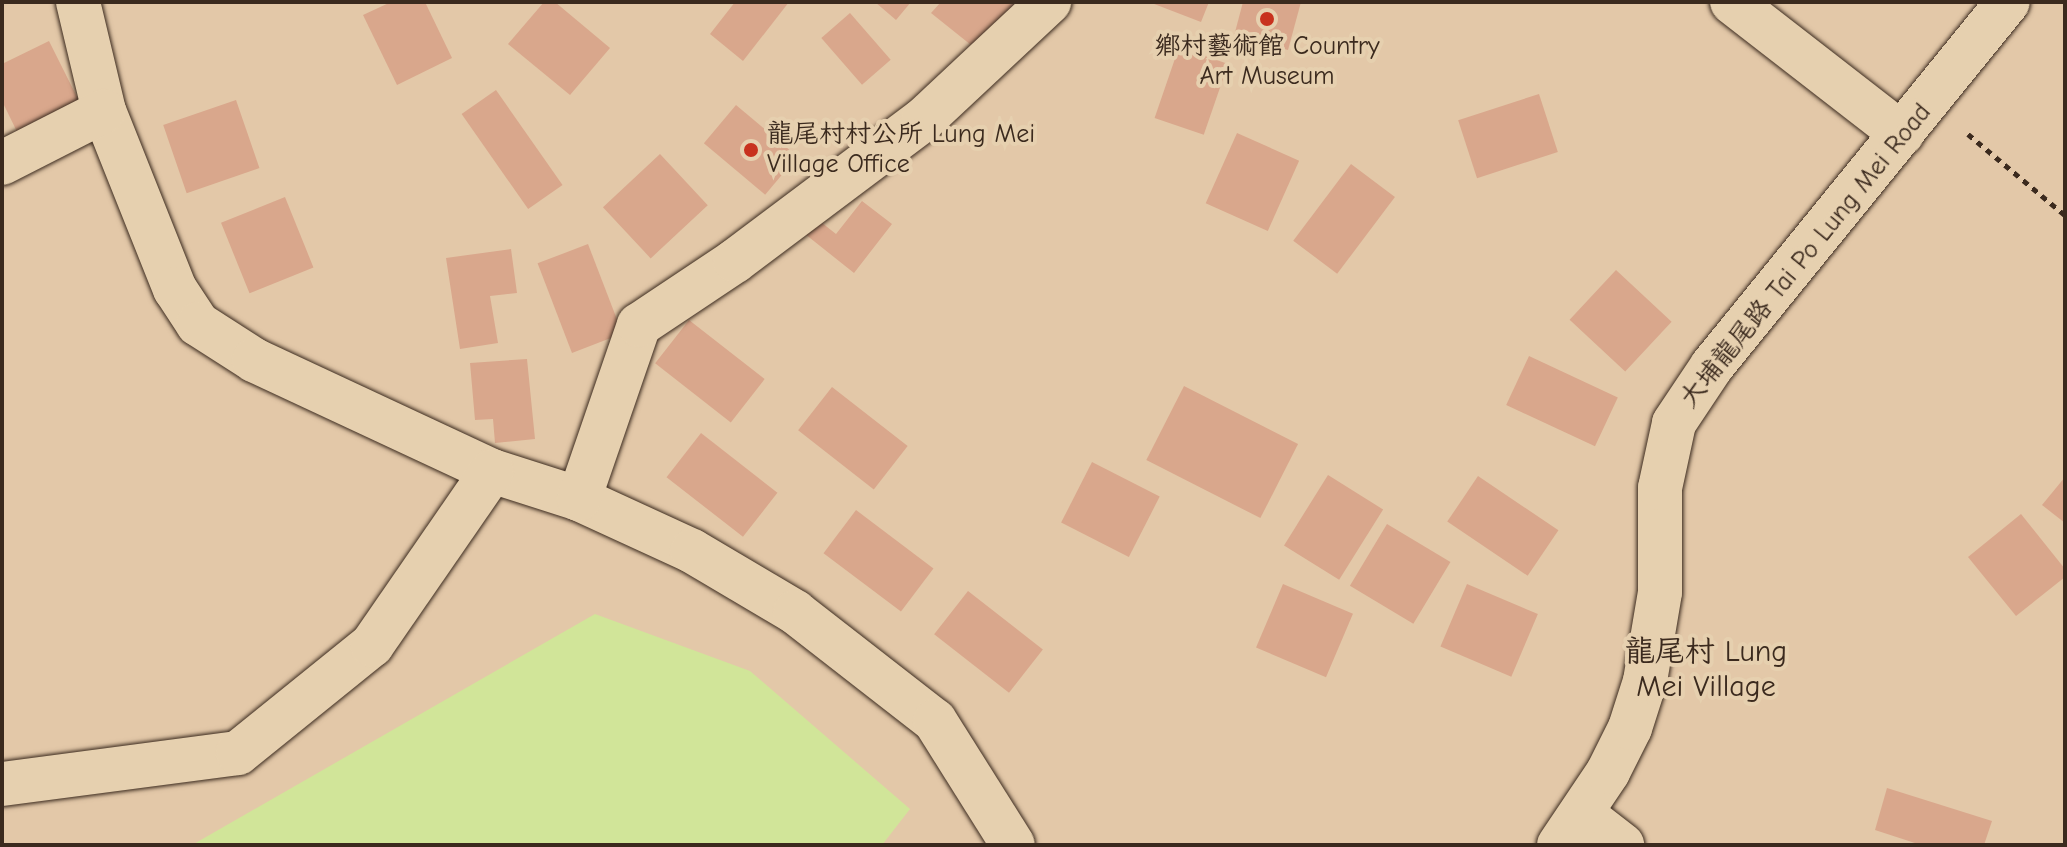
<!DOCTYPE html>
<meta charset="utf-8">
<style>
body{margin:0}
#map{position:relative;width:2067px;height:847px;overflow:hidden;background:#e3c8a8;font-family:"Comic Neue","LXGW WenKai TC",sans-serif}
div>[style]{position:absolute}
.green>*{inset:0;background:#d1e599}
.building>*{inset:0;background:#d9a78c;transform-origin:0 0}
.path>*{height:5px;margin-top:-2.5px;transform-origin:0;background:repeating-linear-gradient(90deg,#3b2a1e 0 6px,transparent 0 12px)}
.roads{filter:drop-shadow(0 0 2px #3b2a1e) drop-shadow(0 0 2px #3b2a1e)}
.street>*{height:44px;margin:-22px;padding:0 22px;transform-origin:22px;border-radius:22px;background:#e6d0af}
.dots>*{width:22px;height:22px;translate:-50% -50%;box-sizing:border-box;border:4px solid #e6d0af;border-radius:50%}
span{translate:-50% -50%;white-space:nowrap;text-align:center;line-height:1.15;-webkit-text-stroke:8px #e6d0af;paint-order:stroke}
.poi-label{font-size:26px;color:#3b2a1e}
.left{translate:0 -50%;text-align:left}
.street-label{font-size:26px;color:#3b2a1e}
.quarter-label{font-size:30px;color:#3b2a1e}
.frame{position:absolute;inset:0;border:4px solid #3b2a1e;pointer-events:none}
</style>
<div id="map">
<div class="green">
<i style="clip-path:polygon(595px 614px,750px 671px,910px 809px,882px 845px,192px 845px)"></i>
</div>
<div class="building">
<i style="clip-path:polygon(391px 2px,425px 2px,452px 58px,397px 85px,363px 15px)"></i>
<i style="clip-path:polygon(544px 2px,555px 2px,610px 48px,570px 95px,508px 44px)"></i>
<i style="clip-path:polygon(735px 2px,789px 2px,743px 61px,710px 34px)"></i>
<i style="clip-path:polygon(875px 2px,911px 2px,896px 20px)"></i>
<i style="clip-path:polygon(941px 2px,1023px 2px,981px 53px,931px 13px)"></i>
<i style="clip-path:polygon(1149px 2px,1209px 2px,1201px 22px)"></i>
<i style="clip-path:polygon(1243px 2px,1301px 2px,1288px 50px,1234px 36px)"></i>
<i style="left:850px;top:13px;width:62px;height:38px;rotate:49deg"></i>
<i style="clip-path:polygon(49px 41px,85px 113px,23px 144px,2px 101px,2px 64px)"></i>
<i style="left:1179px;top:47px;width:52px;height:75px;rotate:19deg"></i>
<i style="left:496px;top:90px;width:116px;height:42px;rotate:55deg"></i>
<i style="left:1539px;top:94px;width:61px;height:85px;rotate:72deg"></i>
<i style="left:236px;top:100px;width:72px;height:77px;rotate:71deg"></i>
<i style="left:736px;top:105px;width:80px;height:50px;rotate:40deg"></i>
<i style="left:1237px;top:133px;width:68px;height:77px;rotate:24deg"></i>
<i style="left:660px;top:154px;width:70px;height:78px;rotate:47deg"></i>
<i style="left:1351px;top:164px;width:55px;height:96px;rotate:37deg"></i>
<i style="left:285px;top:197px;width:76px;height:69px;rotate:68deg"></i>
<i style="clip-path:polygon(862px 201px,892px 224px,854px 273px,805px 234px,817px 219px,836px 234px)"></i>
<i style="left:588px;top:244px;width:96px;height:54px;rotate:69deg"></i>
<i style="clip-path:polygon(511px 249px,517px 293px,490px 296px,498px 343px,460px 349px,446px 258px)"></i>
<i style="left:1616px;top:270px;width:76px;height:68px;rotate:43deg"></i>
<i style="left:689px;top:320px;width:96px;height:55px;rotate:38deg"></i>
<i style="left:1529px;top:356px;width:98px;height:54px;rotate:25deg"></i>
<i style="clip-path:polygon(527px 359px,535px 439px,495px 443px,493px 419px,475px 420px,470px 363px)"></i>
<i style="left:1184px;top:386px;width:128px;height:83px;rotate:27deg"></i>
<i style="left:832px;top:387px;width:96px;height:55px;rotate:38deg"></i>
<i style="left:701px;top:433px;width:97px;height:56px;rotate:38deg"></i>
<i style="left:1092px;top:462px;width:76px;height:68px;rotate:27deg"></i>
<i style="left:1328px;top:475px;width:65px;height:83px;rotate:32deg"></i>
<i style="left:1478px;top:476px;width:97px;height:55px;rotate:34deg"></i>
<i style="clip-path:polygon(2065px 477px,2065px 523px,2042px 505px)"></i>
<i style="left:856px;top:510px;width:97px;height:54px;rotate:37deg"></i>
<i style="clip-path:polygon(2021px 514px,2065px 569px,2065px 577px,2016px 616px,1968px 557px)"></i>
<i style="left:1387px;top:524px;width:74px;height:72px;rotate:31deg"></i>
<i style="left:1283px;top:584px;width:76px;height:69px;rotate:23deg"></i>
<i style="left:1467px;top:584px;width:77px;height:68px;rotate:23deg"></i>
<i style="left:968px;top:591px;width:95px;height:55px;rotate:38deg"></i>
<i style="clip-path:polygon(1887px 788px,1992px 821px,1984px 845px,1921px 845px,1875px 830px)"></i>
</div>
<div class="path">
<i style="left:1968px;top:134px;width:126px;rotate:39.9deg"></i>
</div>
<div class="roads">
<div class="street">
<i style="left:78px;top:2px;width:112px;rotate:76.6deg"></i>
<i style="left:104px;top:111px;width:192px;rotate:68.3deg"></i>
<i style="left:175px;top:289px;width:42px;rotate:56.7deg"></i>
<i style="left:198px;top:324px;width:67px;rotate:32.7deg"></i>
<i style="left:254px;top:360px;width:263px;rotate:25deg"></i>
<i style="left:492px;top:471px;width:91px;rotate:17.8deg"></i>
<i style="left:579px;top:499px;width:124px;rotate:24.7deg"></i>
<i style="left:692px;top:551px;width:120px;rotate:30.6deg"></i>
<i style="left:795px;top:612px;width:177px;rotate:37.9deg"></i>
<i style="left:935px;top:721px;width:146px;rotate:57.8deg"></i>
<i style="left:1732px;top:2px;width:215px;rotate:37.8deg"></i>
<i style="left:2px;top:163px;width:114px;rotate:-27deg"></i>
<i style="left:579px;top:499px;width:184px;rotate:-71deg"></i>
<i style="left:639px;top:325px;width:115px;rotate:-33.7deg"></i>
<i style="left:735px;top:261px;width:235px;rotate:-36.9deg"></i>
<i style="left:923px;top:120px;width:173px;rotate:-43.1deg"></i>
<i style="left:2px;top:784px;width:238px;rotate:-7.5deg"></i>
<i style="left:238px;top:753px;width:172px;rotate:-38.9deg"></i>
<i style="left:372px;top:645px;width:211px;rotate:-55.4deg"></i>
<i style="left:1582px;top:814px;width:51px;rotate:37.8deg"></i>
<i style="left:1559px;top:845px;width:88px;rotate:-56.1deg"></i>
<i style="left:1608px;top:772px;width:49px;rotate:-63.4deg"></i>
<i style="left:1630px;top:728px;width:49px;rotate:-72.3deg"></i>
<i style="left:1645px;top:681px;width:90px;rotate:-80.4deg"></i>
<i style="left:1660px;top:592px;width:104px;rotate:-90deg"></i>
<i style="left:1660px;top:488px;width:66px;rotate:-77.8deg"></i>
<i style="left:1674px;top:423px;width:69px;rotate:-56.3deg"></i>
<i style="left:1712px;top:366px;width:469px;rotate:-50.9deg"></i>
</div>
</div>
<div class="dots">
<i style="left:1267px;top:19px;background:#c8321e"></i>
<i style="left:751px;top:150px;background:#c8321e"></i>
</div>
<div class="poi-label">
<span style="left:1267px;top:62px">鄉村藝術館 Country<br>Art Museum</span>
<span class="left" style="left:767px;top:150px">龍尾村村公所 Lung Mei<br>Village Office</span>
</div>
<div class="street-label">
<span style="left:1806px;top:256px;rotate:-51deg">大埔龍尾路 Tai Po Lung Mei Road</span>
</div>
<div class="quarter-label">
<span style="left:1706px;top:669px">龍尾村 Lung<br>Mei Village</span>
</div>
<div class="frame"></div>
</div>
